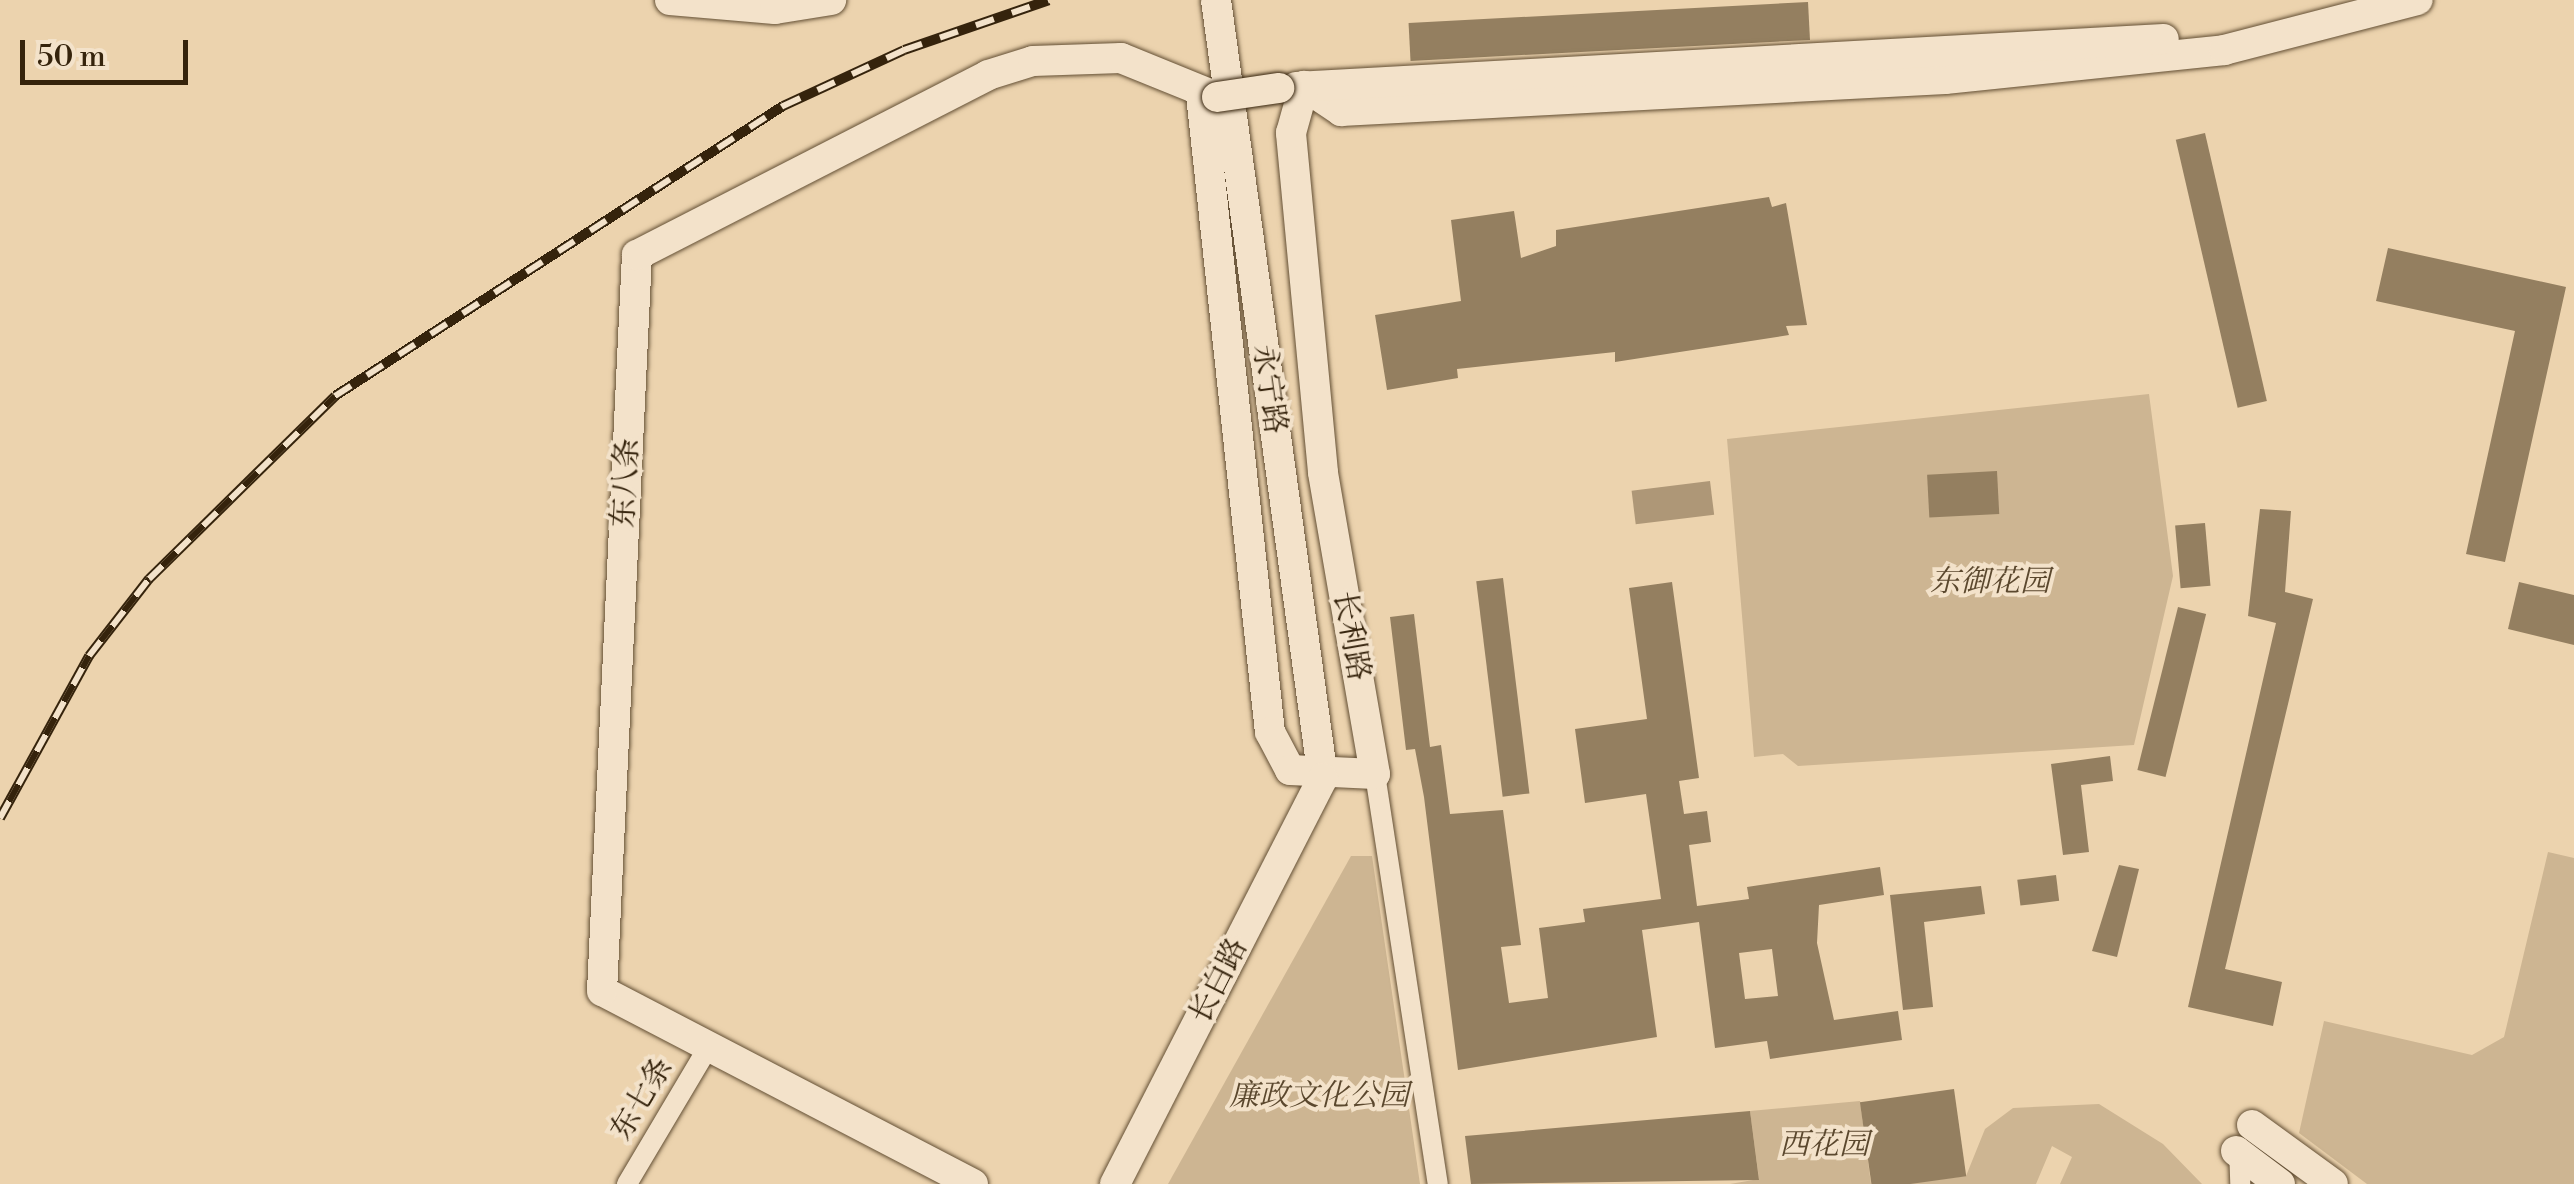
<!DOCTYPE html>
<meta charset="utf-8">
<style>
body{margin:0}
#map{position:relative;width:2574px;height:1184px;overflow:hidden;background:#ecd3ae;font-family:"Libre Bodoni","Noto Serif SC",serif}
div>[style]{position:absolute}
.green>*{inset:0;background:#cdb592}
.water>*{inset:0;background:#ae9777;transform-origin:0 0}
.building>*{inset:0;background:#947f60;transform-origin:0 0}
.roads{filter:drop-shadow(0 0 2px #634f34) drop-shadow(0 0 2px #634f34)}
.street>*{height:20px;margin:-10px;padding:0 10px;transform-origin:10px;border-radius:10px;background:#f3e2ca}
.secondary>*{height:30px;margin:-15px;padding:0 15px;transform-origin:15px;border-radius:15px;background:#f3e2ca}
.rail>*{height:10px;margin-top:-5px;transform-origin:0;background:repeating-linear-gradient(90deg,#f3e2ca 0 19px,#35230c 0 38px);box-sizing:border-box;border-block:2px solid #35230c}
.bridges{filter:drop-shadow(0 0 2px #35230c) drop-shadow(0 0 2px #35230c)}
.secondary-bridge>*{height:30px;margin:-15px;padding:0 15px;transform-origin:15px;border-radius:15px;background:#f3e2ca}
span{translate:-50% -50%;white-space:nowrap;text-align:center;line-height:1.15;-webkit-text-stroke:8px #f3e2ca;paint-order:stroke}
.street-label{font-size:30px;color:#35230c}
.park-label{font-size:30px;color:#5b482e;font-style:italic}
.scale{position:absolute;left:20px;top:40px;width:168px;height:45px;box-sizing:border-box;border:5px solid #35230c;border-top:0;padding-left:12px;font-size:30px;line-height:35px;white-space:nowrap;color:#35230c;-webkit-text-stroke:8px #f3e2ca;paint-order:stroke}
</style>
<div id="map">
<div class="green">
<i style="clip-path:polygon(2149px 394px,2173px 576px,2134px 745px,1798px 766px,1783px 754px,1754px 757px,1727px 439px)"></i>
<i style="clip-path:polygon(2548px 852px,2574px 858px,2574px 1184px,2367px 1184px,2299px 1133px,2324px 1021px,2472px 1055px,2504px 1037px)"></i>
<i style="clip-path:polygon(1351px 856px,1372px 856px,1420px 1184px,1168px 1184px)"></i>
<i style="clip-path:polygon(1860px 1101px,1871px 1184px,1730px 1184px,1759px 1179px,1750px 1111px)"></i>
<i style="clip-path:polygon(2099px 1104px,2163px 1144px,2202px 1184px,2060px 1184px,2072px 1157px,2052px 1146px,2036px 1184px,1902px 1184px,1966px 1176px,1985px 1129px,2013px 1108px)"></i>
</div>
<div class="water">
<i style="left:1710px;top:481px;width:34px;height:79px;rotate:83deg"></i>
</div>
<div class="building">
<i style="left:1808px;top:2px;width:38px;height:400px;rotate:87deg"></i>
<i style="left:2205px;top:133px;width:275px;height:30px;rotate:77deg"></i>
<i style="clip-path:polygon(1769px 197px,1772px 207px,1786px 203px,1807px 325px,1786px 326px,1789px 335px,1615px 362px,1615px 352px,1457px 369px,1458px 378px,1387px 390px,1375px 315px,1461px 301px,1451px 220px,1514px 211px,1521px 258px,1556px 246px,1556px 230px)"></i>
<i style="clip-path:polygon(2388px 248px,2566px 287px,2505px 562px,2466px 554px,2515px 331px,2376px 301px)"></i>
<i style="left:1997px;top:471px;width:43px;height:70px;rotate:87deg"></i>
<i style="clip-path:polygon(2260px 509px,2291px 511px,2285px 592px,2313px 599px,2225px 969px,2282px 982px,2273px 1026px,2188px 1007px,2276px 623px,2248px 616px)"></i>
<i style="left:2205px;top:523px;width:63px;height:30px;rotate:85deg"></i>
<i style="left:1503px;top:578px;width:217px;height:27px;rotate:83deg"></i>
<i style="clip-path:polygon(evenodd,1672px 582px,1699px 778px,1679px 781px,1684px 814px,1707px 811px,1711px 842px,1689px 845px,1697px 906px,1749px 899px,1747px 887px,1880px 867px,1884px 895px,1819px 905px,1817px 943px,1834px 1020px,1898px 1011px,1902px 1040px,1770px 1059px,1767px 1041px,1715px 1048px,1699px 922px,1642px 930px,1657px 1037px,1458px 1070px,1424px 797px,1415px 749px,1406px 750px,1390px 617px,1414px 614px,1430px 747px,1441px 745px,1450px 814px,1503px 810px,1521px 945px,1501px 947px,1509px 1003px,1548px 998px,1539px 928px,1585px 922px,1583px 909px,1661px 899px,1646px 794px,1585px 803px,1575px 729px,1647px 719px,1629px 588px,1672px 582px,1772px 949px,1778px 996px,1745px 999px,1739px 953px,1772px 949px)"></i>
<i style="clip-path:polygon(2519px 582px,2574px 595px,2574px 645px,2508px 629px)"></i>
<i style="left:2178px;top:607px;width:29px;height:168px;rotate:14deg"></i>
<i style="clip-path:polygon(2110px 756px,2113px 781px,2081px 785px,2089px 852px,2063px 855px,2051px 764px)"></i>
<i style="clip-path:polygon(2119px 865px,2139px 869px,2117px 957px,2092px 951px)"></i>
<i style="left:2056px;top:875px;width:26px;height:39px;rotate:83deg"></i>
<i style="clip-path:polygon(1981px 886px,1985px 914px,1924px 922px,1933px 1007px,1903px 1010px,1890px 895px)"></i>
<i style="left:1954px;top:1089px;width:88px;height:95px;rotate:82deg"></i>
<i style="clip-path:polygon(1750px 1111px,1759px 1180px,1471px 1184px,1465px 1136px)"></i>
</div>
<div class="roads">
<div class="street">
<i style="left:1375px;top:774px;width:415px;rotate:81.3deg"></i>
<i style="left:2239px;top:1147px;width:37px;rotate:88deg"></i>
<i style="left:627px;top:1184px;width:163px;rotate:-59.3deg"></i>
</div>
<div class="secondary">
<i style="left:670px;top:0;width:105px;rotate:4.9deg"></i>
<i style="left:775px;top:9px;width:57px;rotate:-9.1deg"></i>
<i style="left:1216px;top:0;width:785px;rotate:82.17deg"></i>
<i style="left:1304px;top:86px;width:45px;rotate:34deg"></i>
<i style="left:1341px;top:111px;width:605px;rotate:-3.03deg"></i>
<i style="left:1945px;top:79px;width:281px;rotate:-5.9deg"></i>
<i style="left:2224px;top:50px;width:200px;rotate:-14.5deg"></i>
<i style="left:1296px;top:87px;width:869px;rotate:-3.17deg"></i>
<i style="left:1201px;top:95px;width:641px;rotate:83.82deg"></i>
<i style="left:1270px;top:732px;width:43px;rotate:62.2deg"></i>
<i style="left:1290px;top:770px;width:85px;rotate:2.7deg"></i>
<i style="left:1375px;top:774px;width:306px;rotate:-99.8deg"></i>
<i style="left:1323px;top:472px;width:341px;rotate:-95.4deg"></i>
<i style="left:1291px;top:133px;width:49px;rotate:-74.5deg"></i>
<i style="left:2252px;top:1125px;width:100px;rotate:36.1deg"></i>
<i style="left:2236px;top:1151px;width:55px;rotate:36.9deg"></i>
<i style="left:973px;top:1184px;width:418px;rotate:-152.5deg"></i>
<i style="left:602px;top:991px;width:737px;rotate:-87.28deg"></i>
<i style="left:637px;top:255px;width:394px;rotate:-27.1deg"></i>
<i style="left:988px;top:75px;width:47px;rotate:-17.3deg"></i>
<i style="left:1033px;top:61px;width:88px;rotate:-2deg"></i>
<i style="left:1121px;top:58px;width:104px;rotate:22.1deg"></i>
<i style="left:1115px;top:1184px;width:456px;rotate:-62.9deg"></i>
</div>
</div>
<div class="rail">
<i style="left:0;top:818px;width:185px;rotate:-61.2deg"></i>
<i style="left:89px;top:656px;width:98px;rotate:-52.1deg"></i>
<i style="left:149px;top:579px;width:261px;rotate:-44.5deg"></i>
<i style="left:335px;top:396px;width:534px;rotate:-32.92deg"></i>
<i style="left:783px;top:106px;width:133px;rotate:-24.8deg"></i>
<i style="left:904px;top:50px;width:153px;rotate:-19deg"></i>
</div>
<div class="bridges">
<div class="secondary-bridge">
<i style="left:1217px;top:97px;width:63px;rotate:-8.3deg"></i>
</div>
</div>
<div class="street-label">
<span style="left:1269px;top:389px;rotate:82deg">永宁路</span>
<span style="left:626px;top:483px;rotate:-87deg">东八条</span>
<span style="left:1351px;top:636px;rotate:80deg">长利路</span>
<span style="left:1219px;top:981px;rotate:-63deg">长白路</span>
<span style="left:642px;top:1099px;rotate:-59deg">东七条</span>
</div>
<div class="park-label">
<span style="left:1990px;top:582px">东御花园</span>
<span style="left:1319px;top:1096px">廉政文化公园</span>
<span style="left:1824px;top:1145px">西花园</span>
</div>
<div class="scale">50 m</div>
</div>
